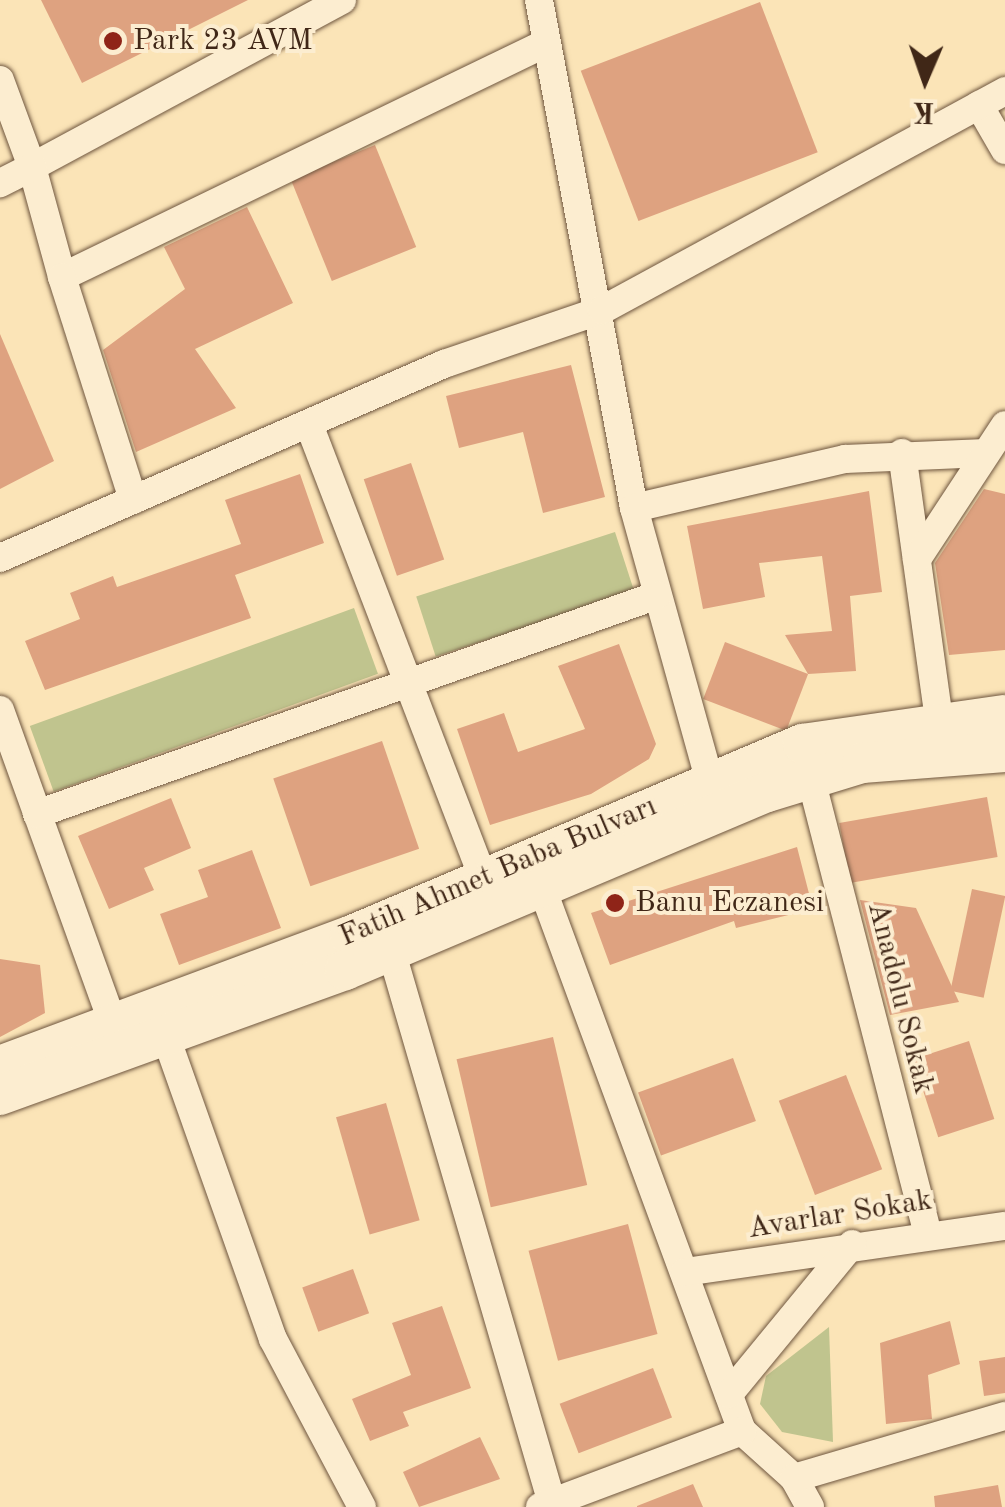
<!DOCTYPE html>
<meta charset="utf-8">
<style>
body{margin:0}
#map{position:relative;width:1005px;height:1507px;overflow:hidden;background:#fbe4b7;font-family:"Old Standard TT",serif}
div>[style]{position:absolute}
.green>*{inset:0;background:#c0c48e;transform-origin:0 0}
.building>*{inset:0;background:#dea280;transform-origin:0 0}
.roads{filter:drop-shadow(0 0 2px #6f563f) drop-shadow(0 0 2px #6f563f)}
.street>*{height:28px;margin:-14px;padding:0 14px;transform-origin:14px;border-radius:14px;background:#fcedd0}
.secondary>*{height:40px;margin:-20px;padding:0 20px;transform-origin:20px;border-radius:20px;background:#fcedd0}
.dots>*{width:28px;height:28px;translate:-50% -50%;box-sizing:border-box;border:5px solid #fcedd0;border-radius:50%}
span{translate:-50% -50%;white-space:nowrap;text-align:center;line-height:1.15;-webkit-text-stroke:8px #fcedd0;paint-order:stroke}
.poi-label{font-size:30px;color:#402717}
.left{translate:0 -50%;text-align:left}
.street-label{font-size:30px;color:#402717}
.north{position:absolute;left:875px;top:30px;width:100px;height:100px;-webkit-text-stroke:8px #fcedd0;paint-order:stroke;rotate:182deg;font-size:28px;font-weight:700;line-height:40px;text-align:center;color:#402717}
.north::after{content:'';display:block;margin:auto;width:35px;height:45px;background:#402717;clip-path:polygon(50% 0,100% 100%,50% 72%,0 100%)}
</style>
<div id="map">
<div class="green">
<i style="left:615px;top:532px;width:63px;height:209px;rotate:72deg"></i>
<i style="left:354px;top:608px;width:70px;height:345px;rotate:70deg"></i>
<i style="clip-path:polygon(829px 1327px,833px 1442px,782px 1432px,760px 1404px,766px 1376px)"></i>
</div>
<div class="building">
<i style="clip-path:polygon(41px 0,248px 0,82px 83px)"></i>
<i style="left:760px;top:2px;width:161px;height:192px;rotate:69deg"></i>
<i style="left:375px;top:145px;width:110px;height:91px;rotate:68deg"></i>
<i style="clip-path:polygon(247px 207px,293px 303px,195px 349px,236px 408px,136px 452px,103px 350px,185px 289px,164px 247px)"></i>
<i style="clip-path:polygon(0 334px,54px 461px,0 489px)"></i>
<i style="clip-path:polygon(571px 365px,605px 497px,543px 513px,523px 432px,459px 448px,446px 396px)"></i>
<i style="left:411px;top:463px;width:102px;height:50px;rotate:71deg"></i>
<i style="clip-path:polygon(300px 474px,324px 543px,235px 575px,251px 618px,45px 690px,25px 641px,80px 619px,70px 593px,113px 576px,117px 587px,241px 544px,225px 500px)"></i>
<i style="clip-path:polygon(984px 489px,1005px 494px,1005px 650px,949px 655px,935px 563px)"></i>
<i style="clip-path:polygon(869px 491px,882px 592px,850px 596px,856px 671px,808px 674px,785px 635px,832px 631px,822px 556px,759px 563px,765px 597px,703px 609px,687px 526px)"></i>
<i style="left:725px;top:642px;width:89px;height:61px;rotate:21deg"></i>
<i style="clip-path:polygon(619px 644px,656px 744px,649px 759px,591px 794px,490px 825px,457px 729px,504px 713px,518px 752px,585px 729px,558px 666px)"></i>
<i style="left:382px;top:741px;width:114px;height:115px;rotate:71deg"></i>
<i style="left:987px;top:797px;width:61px;height:150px;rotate:80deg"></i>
<i style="clip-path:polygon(171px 798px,191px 848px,144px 868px,154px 890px,109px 909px,78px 836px)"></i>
<i style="clip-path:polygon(797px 847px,813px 909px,736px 928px,734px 921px,610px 965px,591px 913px)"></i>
<i style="clip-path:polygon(252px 850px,281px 928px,179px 965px,160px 914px,208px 897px,198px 870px)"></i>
<i style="left:972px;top:889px;width:34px;height:104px;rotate:12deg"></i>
<i style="clip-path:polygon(860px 900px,916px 908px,959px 1002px,890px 1015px)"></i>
<i style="clip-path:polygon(0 959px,40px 965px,45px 1013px,0 1037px)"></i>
<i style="left:553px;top:1037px;width:152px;height:99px;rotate:77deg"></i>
<i style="left:969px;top:1041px;width:82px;height:59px;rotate:72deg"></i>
<i style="left:733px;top:1058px;width:67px;height:101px;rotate:70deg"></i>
<i style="left:846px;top:1075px;width:101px;height:72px;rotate:69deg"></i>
<i style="left:386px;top:1103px;width:122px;height:52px;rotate:74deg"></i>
<i style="left:628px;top:1224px;width:114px;height:103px;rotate:75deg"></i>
<i style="left:353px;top:1269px;width:47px;height:54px;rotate:70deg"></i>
<i style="clip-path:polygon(442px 1306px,471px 1388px,403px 1412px,409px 1426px,370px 1441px,352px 1399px,411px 1375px,392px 1323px)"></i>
<i style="clip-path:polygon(950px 1321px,960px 1364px,928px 1375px,932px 1419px,886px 1424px,880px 1343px)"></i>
<i style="clip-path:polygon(1005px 1357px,1005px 1393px,984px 1396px,979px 1361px)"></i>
<i style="left:653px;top:1368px;width:53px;height:100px;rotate:69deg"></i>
<i style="clip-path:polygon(480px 1437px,500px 1479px,419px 1507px,403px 1472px)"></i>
<i style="clip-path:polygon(693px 1484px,703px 1507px,637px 1507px,637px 1506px)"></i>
<i style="clip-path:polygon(998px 1485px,1002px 1507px,935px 1507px,934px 1496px)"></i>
</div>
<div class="roads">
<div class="street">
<i style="left:342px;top:0;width:352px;rotate:151.7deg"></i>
<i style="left:32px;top:167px;width:114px;rotate:74.7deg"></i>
<i style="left:62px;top:277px;width:538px;rotate:-25.8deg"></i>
<i style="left:539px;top:0;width:517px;rotate:79.41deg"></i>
<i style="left:634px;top:508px;width:284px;rotate:74.5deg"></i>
<i style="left:0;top:80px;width:93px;rotate:69.8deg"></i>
<i style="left:32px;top:167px;width:36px;rotate:153deg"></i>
<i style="left:979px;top:105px;width:52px;rotate:60deg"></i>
<i style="left:62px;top:277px;width:234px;rotate:72.3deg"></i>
<i style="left:310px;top:427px;width:483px;rotate:69deg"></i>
<i style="left:902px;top:453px;width:269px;rotate:82.1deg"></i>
<i style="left:634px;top:508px;width:217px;rotate:-13.1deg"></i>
<i style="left:845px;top:459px;width:141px;rotate:-2.4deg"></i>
<i style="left:0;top:558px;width:485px;rotate:-23.6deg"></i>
<i style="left:444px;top:364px;width:167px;rotate:-18.9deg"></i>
<i style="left:602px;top:310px;width:459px;rotate:-28.5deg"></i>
<i style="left:917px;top:559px;width:160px;rotate:-56.7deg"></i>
<i style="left:0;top:710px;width:336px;rotate:70.2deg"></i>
<i style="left:811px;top:779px;width:468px;rotate:75.6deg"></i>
<i style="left:37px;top:814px;width:658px;rotate:-19.43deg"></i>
<i style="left:541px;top:885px;width:582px;rotate:69.79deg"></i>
<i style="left:742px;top:1431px;width:70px;rotate:42.1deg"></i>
<i style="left:794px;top:1478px;width:33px;rotate:61deg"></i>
<i style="left:391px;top:950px;width:576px;rotate:73.77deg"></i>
<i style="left:166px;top:1037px;width:320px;rotate:70.5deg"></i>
<i style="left:273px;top:1339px;width:190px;rotate:62.1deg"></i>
<i style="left:685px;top:1272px;width:323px;rotate:-8.2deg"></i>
<i style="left:729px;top:1394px;width:194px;rotate:-50.6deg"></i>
<i style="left:794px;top:1478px;width:220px;rotate:-16.4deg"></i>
<i style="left:540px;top:1507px;width:216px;rotate:-20.6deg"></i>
</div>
<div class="secondary">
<i style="left:0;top:1066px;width:373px;rotate:-20.4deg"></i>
<i style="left:350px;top:936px;width:492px;rotate:-23deg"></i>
<i style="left:803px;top:744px;width:204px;rotate:-8.2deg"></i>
<i style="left:0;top:1095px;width:367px;rotate:-19.9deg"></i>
<i style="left:345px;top:970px;width:458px;rotate:-22.9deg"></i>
<i style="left:767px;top:792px;width:99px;rotate:-17deg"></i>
<i style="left:862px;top:763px;width:143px;rotate:-4.4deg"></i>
</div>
</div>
<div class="dots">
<i style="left:113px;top:41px;background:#8f2418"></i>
<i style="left:615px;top:903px;background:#8f2418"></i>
</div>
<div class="poi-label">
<span class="left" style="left:133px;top:41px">Park 23 AVM</span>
<span class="left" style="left:635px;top:903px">Banu Eczanesi</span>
</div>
<div class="street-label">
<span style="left:498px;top:872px;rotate:-23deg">Fatih Ahmet Baba Bulvarı</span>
<span style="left:900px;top:998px;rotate:76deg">Anadolu Sokak</span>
<span style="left:840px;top:1215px;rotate:-9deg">Avarlar Sokak</span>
</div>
<div class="north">K</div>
</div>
